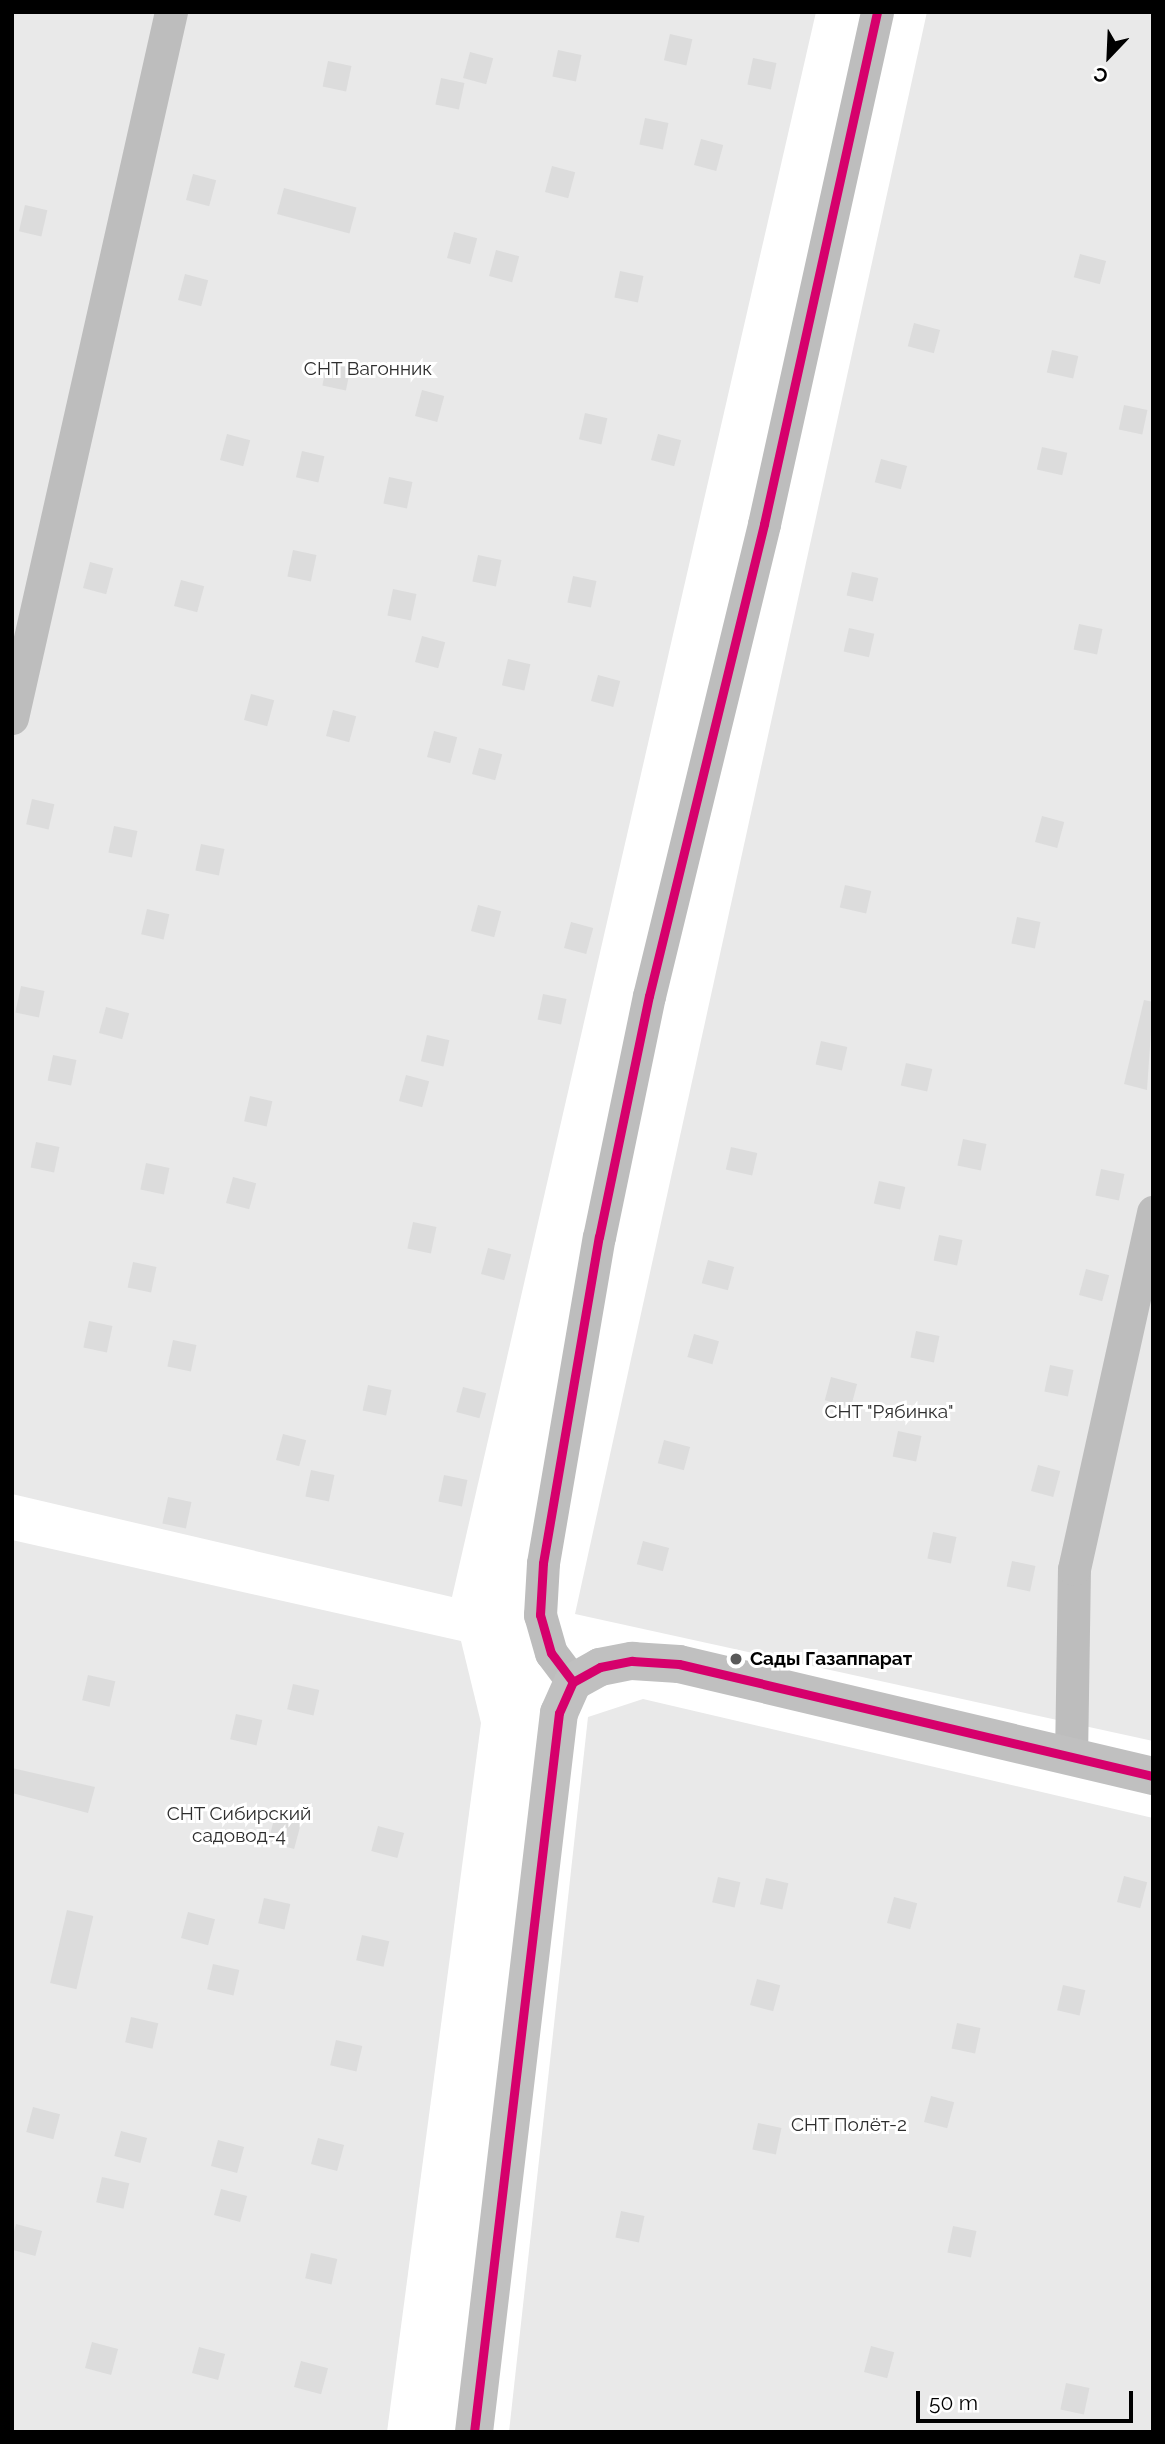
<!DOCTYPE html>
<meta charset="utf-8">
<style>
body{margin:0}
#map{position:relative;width:1165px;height:2444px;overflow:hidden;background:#fff;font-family:Raleway,sans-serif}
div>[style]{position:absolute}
.green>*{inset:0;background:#e9e9e9}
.building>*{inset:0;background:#dcdcdc;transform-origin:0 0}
.street>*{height:33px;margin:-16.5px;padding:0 16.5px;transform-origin:16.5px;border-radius:16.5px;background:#bdbdbd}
.secondary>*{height:38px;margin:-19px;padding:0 19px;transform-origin:19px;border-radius:19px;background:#c0c0c0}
.cycleway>*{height:9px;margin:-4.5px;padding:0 4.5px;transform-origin:4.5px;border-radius:4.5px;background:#d6006c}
.dots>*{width:19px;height:19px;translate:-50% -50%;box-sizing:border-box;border:4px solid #fff;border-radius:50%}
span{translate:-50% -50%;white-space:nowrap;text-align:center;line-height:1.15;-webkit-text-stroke:6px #fff;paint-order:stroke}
.park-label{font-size:19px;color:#2e2e2e}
.poi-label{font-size:19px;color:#000;font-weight:700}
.left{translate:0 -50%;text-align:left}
.frame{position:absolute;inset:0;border:14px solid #000;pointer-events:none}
.north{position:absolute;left:1074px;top:21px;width:70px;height:70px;-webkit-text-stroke:5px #fff;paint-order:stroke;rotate:203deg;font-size:19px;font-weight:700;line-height:28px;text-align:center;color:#000}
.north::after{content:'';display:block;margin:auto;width:24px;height:32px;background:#000;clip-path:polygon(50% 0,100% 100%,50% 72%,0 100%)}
.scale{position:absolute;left:916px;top:2391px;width:217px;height:32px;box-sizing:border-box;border:4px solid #000;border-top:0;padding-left:9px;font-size:21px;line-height:24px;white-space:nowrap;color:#000;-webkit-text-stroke:5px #fff;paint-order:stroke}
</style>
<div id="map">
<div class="green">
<i style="clip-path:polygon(12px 12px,816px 12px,452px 1597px,12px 1494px)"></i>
<i style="clip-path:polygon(927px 12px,1153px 12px,1153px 1741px,575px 1614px)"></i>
<i style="clip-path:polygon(12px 1540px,461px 1641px,481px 1723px,387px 2432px,12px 2432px)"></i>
<i style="clip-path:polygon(643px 1699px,1153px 1818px,1153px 2432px,509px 2432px,588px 1717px)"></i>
</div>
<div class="building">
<i style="left:670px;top:34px;width:23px;height:27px;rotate:13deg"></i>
<i style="left:558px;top:50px;width:24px;height:27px;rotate:12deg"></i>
<i style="left:470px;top:52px;width:24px;height:27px;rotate:15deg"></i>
<i style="left:753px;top:58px;width:24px;height:27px;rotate:12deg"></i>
<i style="left:328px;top:61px;width:24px;height:26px;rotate:12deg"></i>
<i style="left:441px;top:78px;width:24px;height:27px;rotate:12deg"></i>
<i style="left:645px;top:118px;width:24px;height:27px;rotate:12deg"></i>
<i style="left:701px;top:139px;width:23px;height:27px;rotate:15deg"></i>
<i style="left:552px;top:166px;width:24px;height:27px;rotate:15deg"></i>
<i style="left:193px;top:174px;width:24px;height:27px;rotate:15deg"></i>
<i style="left:284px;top:188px;width:75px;height:27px;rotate:15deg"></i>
<i style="left:25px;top:205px;width:23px;height:27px;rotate:13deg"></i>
<i style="left:454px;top:232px;width:24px;height:27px;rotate:15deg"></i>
<i style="left:496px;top:250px;width:24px;height:27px;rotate:15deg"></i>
<i style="left:1080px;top:254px;width:27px;height:24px;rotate:15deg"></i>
<i style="left:620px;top:271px;width:24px;height:27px;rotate:12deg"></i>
<i style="left:185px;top:274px;width:24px;height:27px;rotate:15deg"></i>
<i style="left:914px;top:323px;width:27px;height:24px;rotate:15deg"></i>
<i style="left:1052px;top:350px;width:27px;height:23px;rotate:13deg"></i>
<i style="left:328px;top:359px;width:24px;height:27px;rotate:12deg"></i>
<i style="left:422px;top:390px;width:23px;height:27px;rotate:15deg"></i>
<i style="left:1124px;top:405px;width:24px;height:25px;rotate:12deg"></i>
<i style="left:585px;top:413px;width:23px;height:27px;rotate:13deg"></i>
<i style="left:227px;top:434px;width:24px;height:27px;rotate:15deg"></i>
<i style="left:658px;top:434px;width:24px;height:27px;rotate:15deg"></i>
<i style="left:1042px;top:447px;width:26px;height:23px;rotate:13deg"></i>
<i style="left:302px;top:451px;width:23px;height:27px;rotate:13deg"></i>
<i style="left:881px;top:459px;width:27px;height:24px;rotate:15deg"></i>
<i style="left:389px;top:477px;width:24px;height:27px;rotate:12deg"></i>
<i style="left:293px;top:550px;width:24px;height:27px;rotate:12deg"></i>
<i style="left:478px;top:555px;width:24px;height:27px;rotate:12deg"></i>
<i style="left:90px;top:562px;width:24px;height:27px;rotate:15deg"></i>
<i style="left:852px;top:572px;width:27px;height:24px;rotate:13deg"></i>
<i style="left:573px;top:576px;width:24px;height:27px;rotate:12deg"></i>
<i style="left:181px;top:580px;width:24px;height:27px;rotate:15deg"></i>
<i style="left:393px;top:589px;width:24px;height:27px;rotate:12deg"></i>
<i style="left:1079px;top:624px;width:24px;height:26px;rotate:12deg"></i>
<i style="left:849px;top:628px;width:26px;height:24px;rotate:13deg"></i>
<i style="left:422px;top:636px;width:24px;height:27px;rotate:15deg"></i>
<i style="left:508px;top:659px;width:23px;height:27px;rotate:13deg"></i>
<i style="left:598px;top:675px;width:23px;height:27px;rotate:15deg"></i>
<i style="left:251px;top:694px;width:24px;height:27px;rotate:15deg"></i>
<i style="left:333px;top:710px;width:24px;height:27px;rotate:15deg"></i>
<i style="left:434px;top:731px;width:24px;height:27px;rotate:15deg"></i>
<i style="left:479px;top:748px;width:24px;height:27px;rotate:15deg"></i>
<i style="left:32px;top:799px;width:23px;height:26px;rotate:13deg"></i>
<i style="left:1042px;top:816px;width:23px;height:27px;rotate:15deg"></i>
<i style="left:114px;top:826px;width:24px;height:27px;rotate:12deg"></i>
<i style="left:201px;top:844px;width:24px;height:27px;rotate:12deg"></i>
<i style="left:845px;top:885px;width:27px;height:23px;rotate:13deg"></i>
<i style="left:478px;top:905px;width:24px;height:27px;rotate:15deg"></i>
<i style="left:147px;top:909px;width:23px;height:26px;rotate:13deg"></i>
<i style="left:1017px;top:917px;width:24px;height:27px;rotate:12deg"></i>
<i style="left:571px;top:922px;width:23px;height:27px;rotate:15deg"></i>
<i style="left:21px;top:986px;width:24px;height:27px;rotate:12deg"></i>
<i style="left:543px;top:994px;width:24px;height:26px;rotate:12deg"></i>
<i style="clip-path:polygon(1144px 1000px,1153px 1002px,1147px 1090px,1124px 1084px)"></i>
<i style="left:106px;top:1007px;width:24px;height:27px;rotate:15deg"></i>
<i style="left:427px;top:1035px;width:23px;height:27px;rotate:13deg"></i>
<i style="left:821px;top:1041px;width:27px;height:24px;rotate:13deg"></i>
<i style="left:53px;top:1055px;width:24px;height:26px;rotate:12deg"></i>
<i style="left:906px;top:1063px;width:27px;height:23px;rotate:13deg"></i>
<i style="left:406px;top:1075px;width:24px;height:27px;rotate:15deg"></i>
<i style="left:250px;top:1096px;width:23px;height:26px;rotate:13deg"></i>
<i style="left:963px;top:1139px;width:24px;height:27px;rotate:12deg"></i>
<i style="left:36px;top:1142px;width:24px;height:26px;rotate:12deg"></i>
<i style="left:731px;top:1147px;width:27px;height:23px;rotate:13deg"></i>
<i style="left:146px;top:1163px;width:24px;height:27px;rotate:12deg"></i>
<i style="left:1101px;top:1169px;width:24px;height:27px;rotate:12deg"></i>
<i style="left:233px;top:1177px;width:24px;height:27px;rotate:15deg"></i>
<i style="left:879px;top:1181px;width:27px;height:23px;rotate:13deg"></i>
<i style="left:413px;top:1222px;width:24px;height:27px;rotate:12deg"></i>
<i style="left:939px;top:1235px;width:24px;height:26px;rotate:12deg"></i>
<i style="left:488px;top:1248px;width:24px;height:27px;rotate:15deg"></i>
<i style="left:708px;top:1260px;width:27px;height:24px;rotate:15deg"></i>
<i style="left:133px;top:1262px;width:24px;height:26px;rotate:12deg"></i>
<i style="left:1086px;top:1269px;width:24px;height:27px;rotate:15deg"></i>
<i style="left:89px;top:1321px;width:24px;height:27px;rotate:12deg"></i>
<i style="left:916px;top:1331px;width:24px;height:27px;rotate:12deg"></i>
<i style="left:694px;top:1334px;width:26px;height:24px;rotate:16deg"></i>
<i style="left:173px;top:1340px;width:24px;height:27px;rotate:12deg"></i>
<i style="left:1050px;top:1365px;width:24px;height:27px;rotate:12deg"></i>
<i style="left:831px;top:1377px;width:27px;height:24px;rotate:15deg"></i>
<i style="left:368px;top:1385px;width:24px;height:26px;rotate:12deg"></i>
<i style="left:463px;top:1387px;width:24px;height:26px;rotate:15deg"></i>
<i style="left:898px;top:1431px;width:24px;height:26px;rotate:12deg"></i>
<i style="left:283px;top:1434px;width:24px;height:27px;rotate:15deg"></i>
<i style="left:664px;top:1440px;width:27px;height:24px;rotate:15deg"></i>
<i style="left:1038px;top:1465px;width:23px;height:27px;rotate:15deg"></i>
<i style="left:311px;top:1470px;width:24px;height:27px;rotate:12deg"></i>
<i style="left:444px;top:1475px;width:24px;height:27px;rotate:12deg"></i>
<i style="left:168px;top:1497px;width:24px;height:27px;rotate:12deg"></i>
<i style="left:933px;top:1532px;width:24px;height:27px;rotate:12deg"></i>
<i style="left:643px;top:1541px;width:27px;height:24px;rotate:15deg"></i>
<i style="left:1012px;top:1561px;width:24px;height:26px;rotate:12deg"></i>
<i style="left:88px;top:1675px;width:28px;height:26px;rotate:13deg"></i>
<i style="left:293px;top:1684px;width:27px;height:26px;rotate:13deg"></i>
<i style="left:236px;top:1714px;width:27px;height:26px;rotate:13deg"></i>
<i style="clip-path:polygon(12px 1768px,95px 1787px,88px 1813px,12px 1793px)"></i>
<i style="left:275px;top:1816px;width:27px;height:27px;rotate:15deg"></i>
<i style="left:378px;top:1826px;width:27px;height:26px;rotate:15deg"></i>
<i style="left:1124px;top:1876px;width:24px;height:27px;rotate:15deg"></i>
<i style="left:718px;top:1877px;width:23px;height:26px;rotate:13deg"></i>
<i style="left:766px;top:1878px;width:23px;height:27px;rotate:13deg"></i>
<i style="left:894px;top:1897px;width:24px;height:27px;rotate:15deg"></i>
<i style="left:264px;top:1898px;width:27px;height:26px;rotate:13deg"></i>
<i style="left:67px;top:1910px;width:27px;height:75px;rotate:13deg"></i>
<i style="left:188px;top:1912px;width:28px;height:27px;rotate:15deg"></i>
<i style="left:362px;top:1935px;width:28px;height:26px;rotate:13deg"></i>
<i style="left:213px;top:1964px;width:27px;height:26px;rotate:13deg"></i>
<i style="left:757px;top:1979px;width:24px;height:27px;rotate:15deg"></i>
<i style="left:1063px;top:1985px;width:23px;height:26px;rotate:13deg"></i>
<i style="left:131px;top:2017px;width:28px;height:26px;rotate:13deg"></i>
<i style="left:957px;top:2023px;width:24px;height:26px;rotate:12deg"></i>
<i style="left:336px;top:2040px;width:27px;height:26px;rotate:13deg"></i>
<i style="left:931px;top:2096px;width:24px;height:27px;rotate:15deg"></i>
<i style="left:33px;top:2107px;width:28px;height:26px;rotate:15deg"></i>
<i style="left:758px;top:2123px;width:24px;height:27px;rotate:12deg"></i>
<i style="left:121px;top:2131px;width:27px;height:26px;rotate:15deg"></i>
<i style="left:318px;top:2138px;width:27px;height:27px;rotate:15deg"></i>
<i style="left:218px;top:2140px;width:27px;height:27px;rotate:15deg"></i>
<i style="left:102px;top:2177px;width:28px;height:26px;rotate:13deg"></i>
<i style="left:221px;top:2189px;width:27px;height:27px;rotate:15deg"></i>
<i style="left:621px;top:2211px;width:24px;height:27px;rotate:12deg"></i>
<i style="left:16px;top:2224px;width:27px;height:26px;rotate:15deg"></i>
<i style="left:953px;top:2226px;width:24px;height:27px;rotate:12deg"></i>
<i style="left:311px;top:2253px;width:27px;height:26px;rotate:13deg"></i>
<i style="left:92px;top:2342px;width:27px;height:27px;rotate:15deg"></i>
<i style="left:871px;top:2346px;width:24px;height:27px;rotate:15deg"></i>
<i style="left:199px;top:2347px;width:27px;height:27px;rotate:15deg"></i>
<i style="left:301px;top:2361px;width:28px;height:27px;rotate:15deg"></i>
<i style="left:1066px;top:2383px;width:24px;height:27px;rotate:12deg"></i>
</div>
<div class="street">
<i style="left:12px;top:718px;width:724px;rotate:-77.31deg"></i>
<i style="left:573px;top:1682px;width:36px;rotate:-127deg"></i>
<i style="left:551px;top:1653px;width:40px;rotate:-106deg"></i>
<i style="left:540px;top:1615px;width:52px;rotate:-86.7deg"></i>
<i style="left:543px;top:1563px;width:331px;rotate:-80.3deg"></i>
<i style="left:599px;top:1237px;width:246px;rotate:-78.3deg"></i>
<i style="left:649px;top:996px;width:486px;rotate:-76.3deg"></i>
<i style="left:764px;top:524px;width:524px;rotate:-77.55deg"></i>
<i style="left:1071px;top:1758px;width:189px;rotate:-89.1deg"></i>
<i style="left:1074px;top:1569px;width:366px;rotate:-77.5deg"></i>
</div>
<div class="secondary">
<i style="left:474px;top:2432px;width:724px;rotate:-83.26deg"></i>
<i style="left:559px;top:1713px;width:34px;rotate:-66deg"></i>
<i style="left:573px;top:1682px;width:31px;rotate:-29deg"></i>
<i style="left:600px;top:1667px;width:33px;rotate:-11deg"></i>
<i style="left:632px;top:1661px;width:47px;rotate:3.7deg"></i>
<i style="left:679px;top:1664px;width:487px;rotate:13.3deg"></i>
</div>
<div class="cycleway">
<i style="left:573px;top:1682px;width:36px;rotate:-127deg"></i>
<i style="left:551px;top:1653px;width:40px;rotate:-106deg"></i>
<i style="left:540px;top:1615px;width:52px;rotate:-86.7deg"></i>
<i style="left:543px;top:1563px;width:331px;rotate:-80.3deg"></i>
<i style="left:599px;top:1237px;width:246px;rotate:-78.3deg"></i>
<i style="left:649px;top:996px;width:486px;rotate:-76.3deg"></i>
<i style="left:764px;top:524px;width:524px;rotate:-77.55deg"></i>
<i style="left:474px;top:2432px;width:724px;rotate:-83.26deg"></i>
<i style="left:559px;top:1713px;width:34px;rotate:-66deg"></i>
<i style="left:573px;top:1682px;width:31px;rotate:-29deg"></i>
<i style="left:600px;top:1667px;width:33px;rotate:-11deg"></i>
<i style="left:632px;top:1661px;width:47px;rotate:3.7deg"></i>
<i style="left:679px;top:1664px;width:487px;rotate:13.3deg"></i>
</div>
<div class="dots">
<i style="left:736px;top:1659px;background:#595959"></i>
</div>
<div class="park-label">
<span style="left:368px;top:369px">СНТ Вагонник</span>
<span style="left:889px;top:1412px">СНТ "Рябинка"</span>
<span style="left:239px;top:1825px">СНТ Сибирский<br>садовод-4</span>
<span style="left:849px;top:2125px">СНТ Полёт-2</span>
</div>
<div class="poi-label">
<span class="left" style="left:750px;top:1659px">Сады Газаппарат</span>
</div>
<div class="frame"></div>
<div class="north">С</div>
<div class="scale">50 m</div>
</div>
